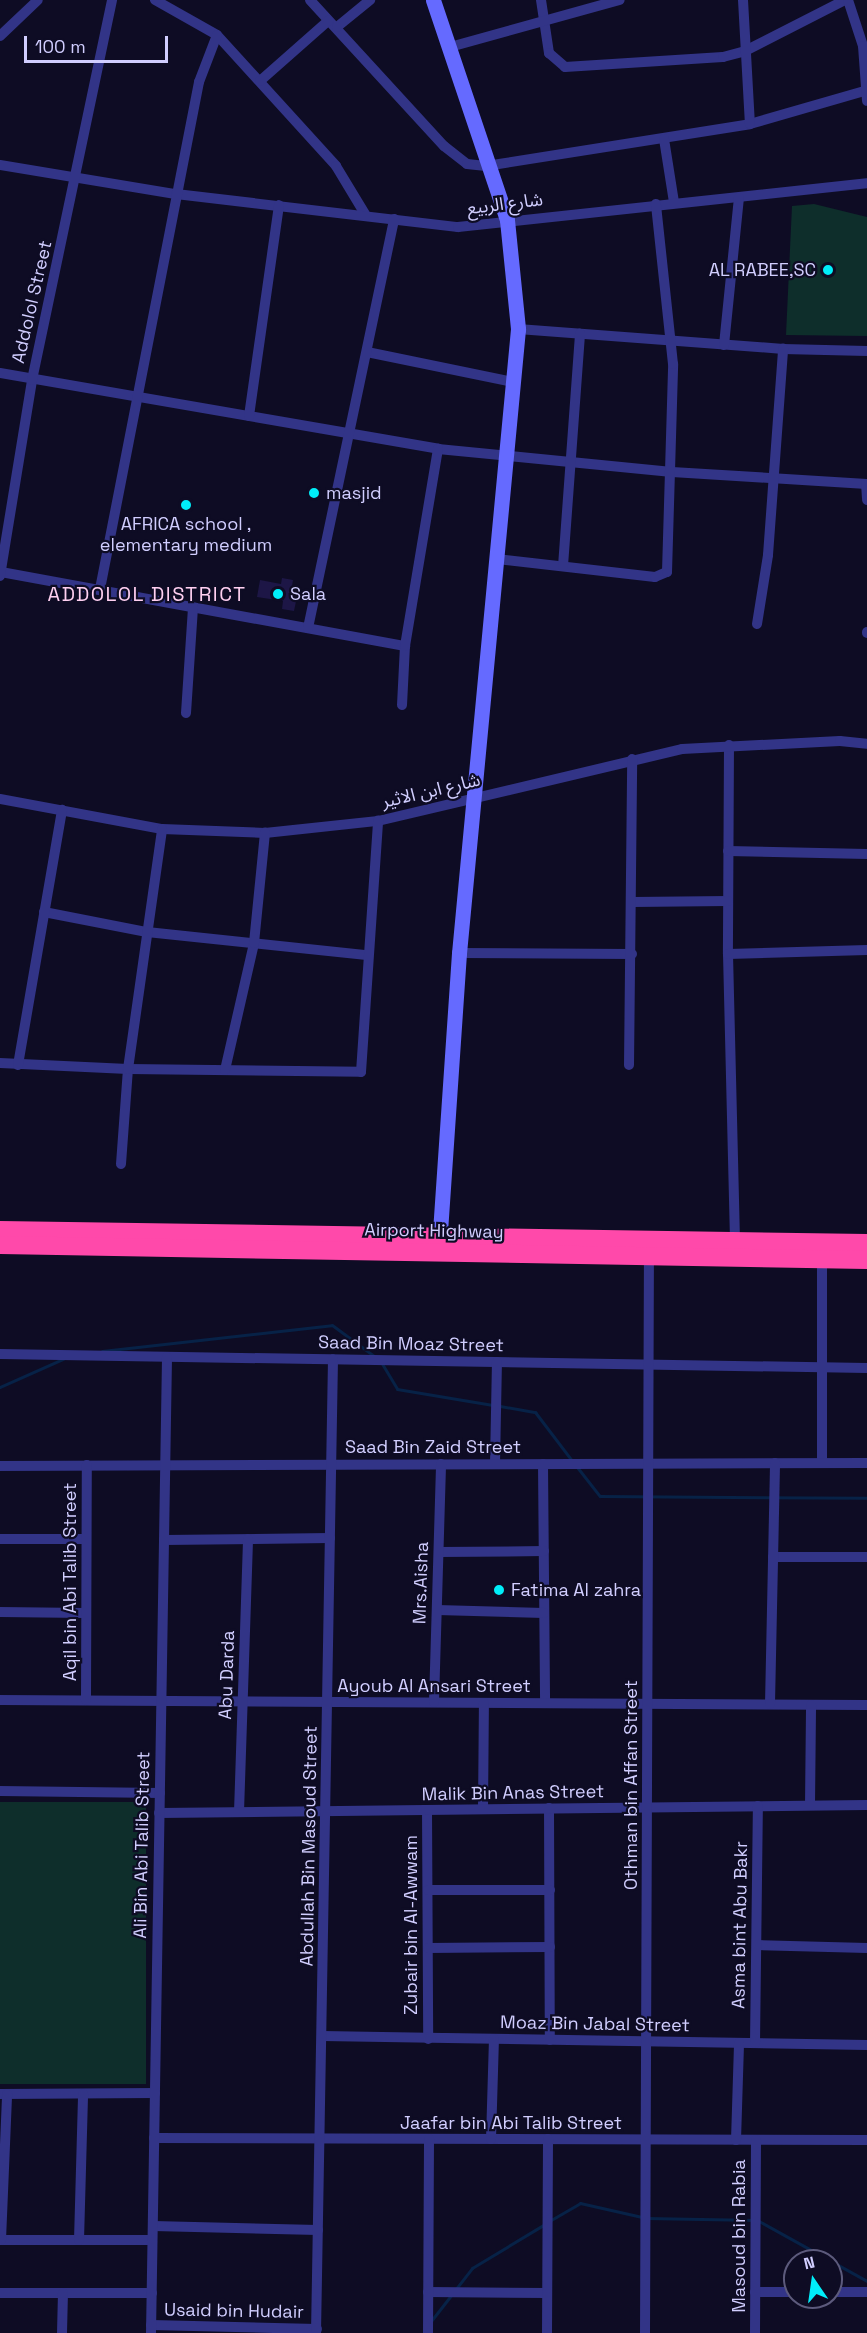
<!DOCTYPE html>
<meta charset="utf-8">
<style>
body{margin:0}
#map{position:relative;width:867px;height:2333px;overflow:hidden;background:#0e0c24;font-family:"Space Grotesk","Noto Sans Arabic",sans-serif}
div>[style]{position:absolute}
.green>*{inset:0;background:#0e2e2b;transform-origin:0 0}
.stream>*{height:3px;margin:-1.5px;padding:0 1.5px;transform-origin:1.5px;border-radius:1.5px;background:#072247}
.building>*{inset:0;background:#1d1646}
.street>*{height:10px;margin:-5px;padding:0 5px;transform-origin:5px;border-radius:5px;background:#323487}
.secondary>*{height:15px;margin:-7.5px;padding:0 7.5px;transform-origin:7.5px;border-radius:7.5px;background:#656aff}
.highway>*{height:18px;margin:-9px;padding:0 9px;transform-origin:9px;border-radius:9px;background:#ff49aa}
.dots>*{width:16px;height:16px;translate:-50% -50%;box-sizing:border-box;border:3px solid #0e0c24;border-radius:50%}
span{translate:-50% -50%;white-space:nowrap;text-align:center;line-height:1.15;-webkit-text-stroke:4.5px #0e0c24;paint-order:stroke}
.street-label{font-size:18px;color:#d1ceff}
.poi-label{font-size:18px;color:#d1ceff}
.right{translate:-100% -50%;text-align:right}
.left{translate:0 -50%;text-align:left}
.neighbourhood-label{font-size:20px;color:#ffd0f1;letter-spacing:1.5px}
.north{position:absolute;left:783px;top:2249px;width:60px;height:60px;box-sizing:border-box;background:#0e0c24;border:2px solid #5c5a7c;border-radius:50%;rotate:347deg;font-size:16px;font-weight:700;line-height:24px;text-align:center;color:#d1ceff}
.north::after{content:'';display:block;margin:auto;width:21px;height:27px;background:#00eef9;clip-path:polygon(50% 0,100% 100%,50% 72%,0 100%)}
.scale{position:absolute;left:24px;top:36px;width:144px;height:27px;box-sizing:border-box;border:3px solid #d1ceff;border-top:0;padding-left:8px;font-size:18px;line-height:21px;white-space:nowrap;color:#d1ceff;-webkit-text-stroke:4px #0e0c24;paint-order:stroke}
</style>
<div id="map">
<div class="green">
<i style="clip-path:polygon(814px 204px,867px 217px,867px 336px,786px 335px,792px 206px)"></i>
<i style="left:0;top:1802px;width:146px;height:282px"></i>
</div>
<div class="stream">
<i style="left:102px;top:1351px;width:231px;rotate:-6.4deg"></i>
<i style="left:332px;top:1325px;width:52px;rotate:36.4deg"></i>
<i style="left:381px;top:1362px;width:31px;rotate:59deg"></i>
<i style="left:397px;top:1389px;width:97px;rotate:9.5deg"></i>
<i style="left:0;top:1387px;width:69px;rotate:-24deg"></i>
<i style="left:500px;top:1406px;width:36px;rotate:10deg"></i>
<i style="left:535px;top:1412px;width:63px;rotate:52.8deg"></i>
<i style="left:577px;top:1467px;width:37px;rotate:52deg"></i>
<i style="left:600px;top:1496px;width:267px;rotate:0.4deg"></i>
<i style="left:551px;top:2220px;width:34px;rotate:-30deg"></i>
<i style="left:580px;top:2203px;width:68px;rotate:12.8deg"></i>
<i style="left:646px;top:2218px;width:111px;rotate:1deg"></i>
<i style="left:757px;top:2220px;width:126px;rotate:29deg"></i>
<i style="left:455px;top:2290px;width:28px;rotate:-52deg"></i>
<i style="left:472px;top:2268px;width:85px;rotate:-31.1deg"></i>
<i style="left:431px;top:2321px;width:33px;rotate:-52deg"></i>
</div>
<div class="building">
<i style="clip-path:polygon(282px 578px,293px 580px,292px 586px,299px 587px,294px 611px,282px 609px,283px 601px,257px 597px,260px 580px,281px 584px)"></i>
</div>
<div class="street">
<i style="left:155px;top:0;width:71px;rotate:29.4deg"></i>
<i style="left:217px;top:35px;width:177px;rotate:47.7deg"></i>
<i style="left:336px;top:166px;width:56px;rotate:58.9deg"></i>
<i style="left:310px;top:0;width:198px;rotate:47.5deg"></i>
<i style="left:444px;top:146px;width:29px;rotate:38deg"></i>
<i style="left:467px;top:164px;width:19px;rotate:6deg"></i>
<i style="left:486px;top:166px;width:267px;rotate:-9deg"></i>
<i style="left:750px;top:124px;width:119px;rotate:-16.1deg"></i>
<i style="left:541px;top:0;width:54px;rotate:81.4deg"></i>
<i style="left:549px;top:53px;width:21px;rotate:41deg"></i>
<i style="left:565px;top:67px;width:158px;rotate:-3.6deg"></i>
<i style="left:723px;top:57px;width:23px;rotate:-15deg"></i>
<i style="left:745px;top:51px;width:112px;rotate:-27deg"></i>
<i style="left:743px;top:0;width:124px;rotate:86.8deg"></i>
<i style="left:848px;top:0;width:48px;rotate:71.9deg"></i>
<i style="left:863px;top:46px;width:55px;rotate:85.8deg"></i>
<i style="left:337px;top:27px;width:43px;rotate:-39.3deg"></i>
<i style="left:0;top:36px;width:52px;rotate:-43.5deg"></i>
<i style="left:450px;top:47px;width:176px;rotate:-15.5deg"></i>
<i style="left:260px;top:81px;width:91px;rotate:-41.4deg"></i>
<i style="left:664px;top:139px;width:64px;rotate:81deg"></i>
<i style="left:0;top:165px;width:178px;rotate:9.4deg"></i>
<i style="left:176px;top:194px;width:284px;rotate:6.7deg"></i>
<i style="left:458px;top:227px;width:411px;rotate:-6.1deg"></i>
<i style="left:518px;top:329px;width:266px;rotate:4.3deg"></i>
<i style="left:783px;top:349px;width:84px;rotate:1.4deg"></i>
<i style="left:724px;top:345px;width:148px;rotate:-84.2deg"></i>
<i style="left:367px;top:352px;width:149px;rotate:11.6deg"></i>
<i style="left:0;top:373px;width:445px;rotate:9.8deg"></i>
<i style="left:438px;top:449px;width:235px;rotate:5.6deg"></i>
<i style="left:672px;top:472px;width:195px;rotate:3.5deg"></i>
<i style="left:249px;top:416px;width:213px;rotate:-81.9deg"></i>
<i style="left:866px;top:484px;width:16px;rotate:86deg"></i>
<i style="left:497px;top:559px;width:159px;rotate:6.5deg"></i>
<i style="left:655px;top:577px;width:13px;rotate:-23deg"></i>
<i style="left:667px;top:572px;width:208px;rotate:-88.3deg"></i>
<i style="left:673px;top:364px;width:161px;rotate:-96.1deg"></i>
<i style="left:563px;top:566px;width:233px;rotate:-85.8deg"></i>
<i style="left:1px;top:572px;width:411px;rotate:10.4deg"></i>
<i style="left:0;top:576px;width:199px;rotate:-80.7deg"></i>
<i style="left:32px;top:380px;width:388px;rotate:-78.1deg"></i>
<i style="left:100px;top:589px;width:517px;rotate:-78.95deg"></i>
<i style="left:199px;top:82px;width:50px;rotate:-69deg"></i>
<i style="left:757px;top:624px;width:70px;rotate:-80.9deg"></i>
<i style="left:768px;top:555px;width:207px;rotate:-85.8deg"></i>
<i style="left:308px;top:628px;width:418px;rotate:-78.1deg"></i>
<i style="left:867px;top:632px;width:1px;rotate:90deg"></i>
<i style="left:402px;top:705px;width:59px;rotate:-87.1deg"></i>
<i style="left:405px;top:646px;width:200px;rotate:-80.5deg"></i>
<i style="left:186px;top:713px;width:106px;rotate:-86.2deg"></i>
<i style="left:729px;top:745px;width:209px;rotate:90.3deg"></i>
<i style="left:728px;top:954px;width:287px;rotate:88.6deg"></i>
<i style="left:0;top:799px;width:165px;rotate:10.5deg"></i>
<i style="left:162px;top:829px;width:103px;rotate:2.2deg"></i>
<i style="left:265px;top:833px;width:114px;rotate:-6.1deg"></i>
<i style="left:378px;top:821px;width:312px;rotate:-13.3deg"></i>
<i style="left:682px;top:749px;width:158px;rotate:-2.9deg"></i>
<i style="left:840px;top:741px;width:27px;rotate:6deg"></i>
<i style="left:728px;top:851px;width:139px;rotate:1.2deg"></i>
<i style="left:633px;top:902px;width:95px;rotate:-0.6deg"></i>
<i style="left:44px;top:912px;width:105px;rotate:11deg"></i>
<i style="left:147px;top:932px;width:221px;rotate:6deg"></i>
<i style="left:459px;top:953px;width:173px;rotate:0.3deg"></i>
<i style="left:728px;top:954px;width:139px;rotate:-1.6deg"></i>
<i style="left:0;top:1063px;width:128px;rotate:2.7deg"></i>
<i style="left:128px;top:1069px;width:233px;rotate:0.7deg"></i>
<i style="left:361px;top:1072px;width:252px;rotate:-86.1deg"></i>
<i style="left:18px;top:1065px;width:259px;rotate:-80.2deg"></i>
<i style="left:629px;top:1065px;width:306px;rotate:-89.4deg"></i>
<i style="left:225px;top:1070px;width:130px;rotate:-77.1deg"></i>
<i style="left:254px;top:943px;width:111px;rotate:-84.3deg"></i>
<i style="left:121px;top:1164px;width:95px;rotate:-85.8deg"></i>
<i style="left:128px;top:1069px;width:242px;rotate:-81.9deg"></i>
<i style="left:0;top:1354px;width:867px;rotate:0.93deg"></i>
<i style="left:822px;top:1463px;width:203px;rotate:-90deg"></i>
<i style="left:495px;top:1464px;width:102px;rotate:-88.9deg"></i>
<i style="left:543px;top:1464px;width:239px;rotate:89.5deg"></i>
<i style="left:0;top:1466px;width:867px;rotate:-0.2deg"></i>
<i style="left:0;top:1539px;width:85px"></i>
<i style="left:164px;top:1540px;width:166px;rotate:-0.7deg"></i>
<i style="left:439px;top:1552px;width:105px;rotate:-0.5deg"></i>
<i style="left:773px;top:1557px;width:94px"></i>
<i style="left:437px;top:1610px;width:107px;rotate:1.6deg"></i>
<i style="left:0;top:1612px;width:85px;rotate:0.7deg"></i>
<i style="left:0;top:1700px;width:867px;rotate:0.33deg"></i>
<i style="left:86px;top:1700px;width:235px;rotate:-89.8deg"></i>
<i style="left:434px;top:1702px;width:238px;rotate:-88.3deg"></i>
<i style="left:770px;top:1704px;width:241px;rotate:-88.8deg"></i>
<i style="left:0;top:1791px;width:160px;rotate:0.7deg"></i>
<i style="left:810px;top:1805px;width:100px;rotate:-89.4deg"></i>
<i style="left:549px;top:1808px;width:232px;rotate:89.8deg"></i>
<i style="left:483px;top:1809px;width:106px;rotate:-89.5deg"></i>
<i style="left:427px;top:1810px;width:229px;rotate:89.7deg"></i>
<i style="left:239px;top:1812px;width:273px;rotate:-88.1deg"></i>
<i style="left:159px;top:1813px;width:708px;rotate:-0.65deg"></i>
<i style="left:428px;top:1890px;width:122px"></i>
<i style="left:757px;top:1945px;width:110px;rotate:1.6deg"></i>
<i style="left:428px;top:1948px;width:122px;rotate:-0.5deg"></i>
<i style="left:322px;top:2036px;width:545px;rotate:0.95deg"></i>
<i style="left:755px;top:2043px;width:237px;rotate:-89.3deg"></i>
<i style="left:0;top:2094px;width:155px;rotate:-0.4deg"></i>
<i style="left:154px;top:2138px;width:713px;rotate:0.16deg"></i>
<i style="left:491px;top:2139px;width:100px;rotate:-88.3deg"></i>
<i style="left:736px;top:2140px;width:97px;rotate:-88.2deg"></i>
<i style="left:153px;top:2226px;width:165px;rotate:1.4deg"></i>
<i style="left:0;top:2240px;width:152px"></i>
<i style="left:1px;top:2240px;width:146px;rotate:-87.6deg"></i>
<i style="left:79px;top:2240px;width:146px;rotate:-88.4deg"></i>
<i style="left:428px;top:2292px;width:119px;rotate:0.5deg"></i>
<i style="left:755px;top:2292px;width:40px"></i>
<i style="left:831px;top:2292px;width:36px"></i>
<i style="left:0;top:2293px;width:152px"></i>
<i style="left:151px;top:2325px;width:166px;rotate:1.4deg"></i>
<i style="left:62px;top:2333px;width:40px;rotate:-88.6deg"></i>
<i style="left:151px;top:2333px;width:976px;rotate:-89.06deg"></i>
<i style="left:316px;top:2333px;width:974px;rotate:-89deg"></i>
<i style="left:428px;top:2333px;width:194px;rotate:-89.7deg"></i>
<i style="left:547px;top:2333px;width:194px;rotate:-89.7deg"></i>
<i style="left:645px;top:2333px;width:1080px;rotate:-89.79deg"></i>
<i style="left:755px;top:2333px;width:193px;rotate:-89.7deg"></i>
</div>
<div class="secondary">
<i style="left:433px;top:0;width:232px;rotate:71.4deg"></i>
<i style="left:507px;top:220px;width:110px;rotate:84.2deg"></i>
<i style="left:518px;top:329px;width:627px;rotate:95.4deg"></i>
<i style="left:459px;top:953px;width:282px;rotate:93.9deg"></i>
</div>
<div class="highway">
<i style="left:0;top:1230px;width:867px;rotate:0.86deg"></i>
<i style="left:0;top:1245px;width:867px;rotate:0.99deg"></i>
</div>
<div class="dots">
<i style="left:828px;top:270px;background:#00eef9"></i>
<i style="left:314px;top:493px;background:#00eef9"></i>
<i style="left:186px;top:505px;background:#00eef9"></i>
<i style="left:278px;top:594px;background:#00eef9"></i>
<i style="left:499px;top:1590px;background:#00eef9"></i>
</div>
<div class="street-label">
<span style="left:505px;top:204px;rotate:-7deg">شارع الربيع</span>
<span style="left:32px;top:302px;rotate:-77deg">Addolol Street</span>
<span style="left:431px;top:791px;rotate:-13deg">شارع ابن الاثير</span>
<span style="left:434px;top:1231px;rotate:1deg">Airport Highway</span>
<span style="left:411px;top:1344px;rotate:1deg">Saad Bin Moaz Street</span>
<span style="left:433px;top:1447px">Saad Bin Zaid Street</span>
<span style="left:70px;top:1582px;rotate:-90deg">Aqil bin Abi Talib Street</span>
<span style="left:421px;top:1583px;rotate:-88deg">Mrs.Aisha</span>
<span style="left:227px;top:1675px;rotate:-88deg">Abu Darda</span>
<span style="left:434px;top:1686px">Ayoub Al Ansari Street</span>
<span style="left:631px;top:1785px;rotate:-90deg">Othman bin Affan Street</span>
<span style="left:513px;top:1793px;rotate:-1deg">Malik Bin Anas Street</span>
<span style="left:142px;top:1845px;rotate:-89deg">Ali Bin Abi Talib Street</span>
<span style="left:309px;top:1846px;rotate:-89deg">Abdullah Bin Masoud Street</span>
<span style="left:411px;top:1925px;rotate:-90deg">Zubair bin Al-Awwam</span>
<span style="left:740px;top:1925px;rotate:-89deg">Asma bint Abu Bakr</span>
<span style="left:595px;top:2024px;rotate:1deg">Moaz Bin Jabal Street</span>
<span style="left:511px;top:2123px">Jaafar bin Abi Talib Street</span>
<span style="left:739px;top:2236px;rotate:-90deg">Masoud bin Rabia</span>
<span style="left:234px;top:2311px;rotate:1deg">Usaid bin Hudair</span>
</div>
<div class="poi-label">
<span class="right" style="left:816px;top:270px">AL RABEE,SC</span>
<span class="left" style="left:326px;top:493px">masjid</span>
<span style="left:186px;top:535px">AFRICA school ,<br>elementary medium</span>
<span class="left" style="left:290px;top:594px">Sala</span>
<span class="left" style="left:511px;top:1590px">Fatima Al zahra</span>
</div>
<div class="neighbourhood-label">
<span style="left:147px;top:594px">ADDOLOL DISTRICT</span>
</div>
<div class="north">N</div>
<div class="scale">100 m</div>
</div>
